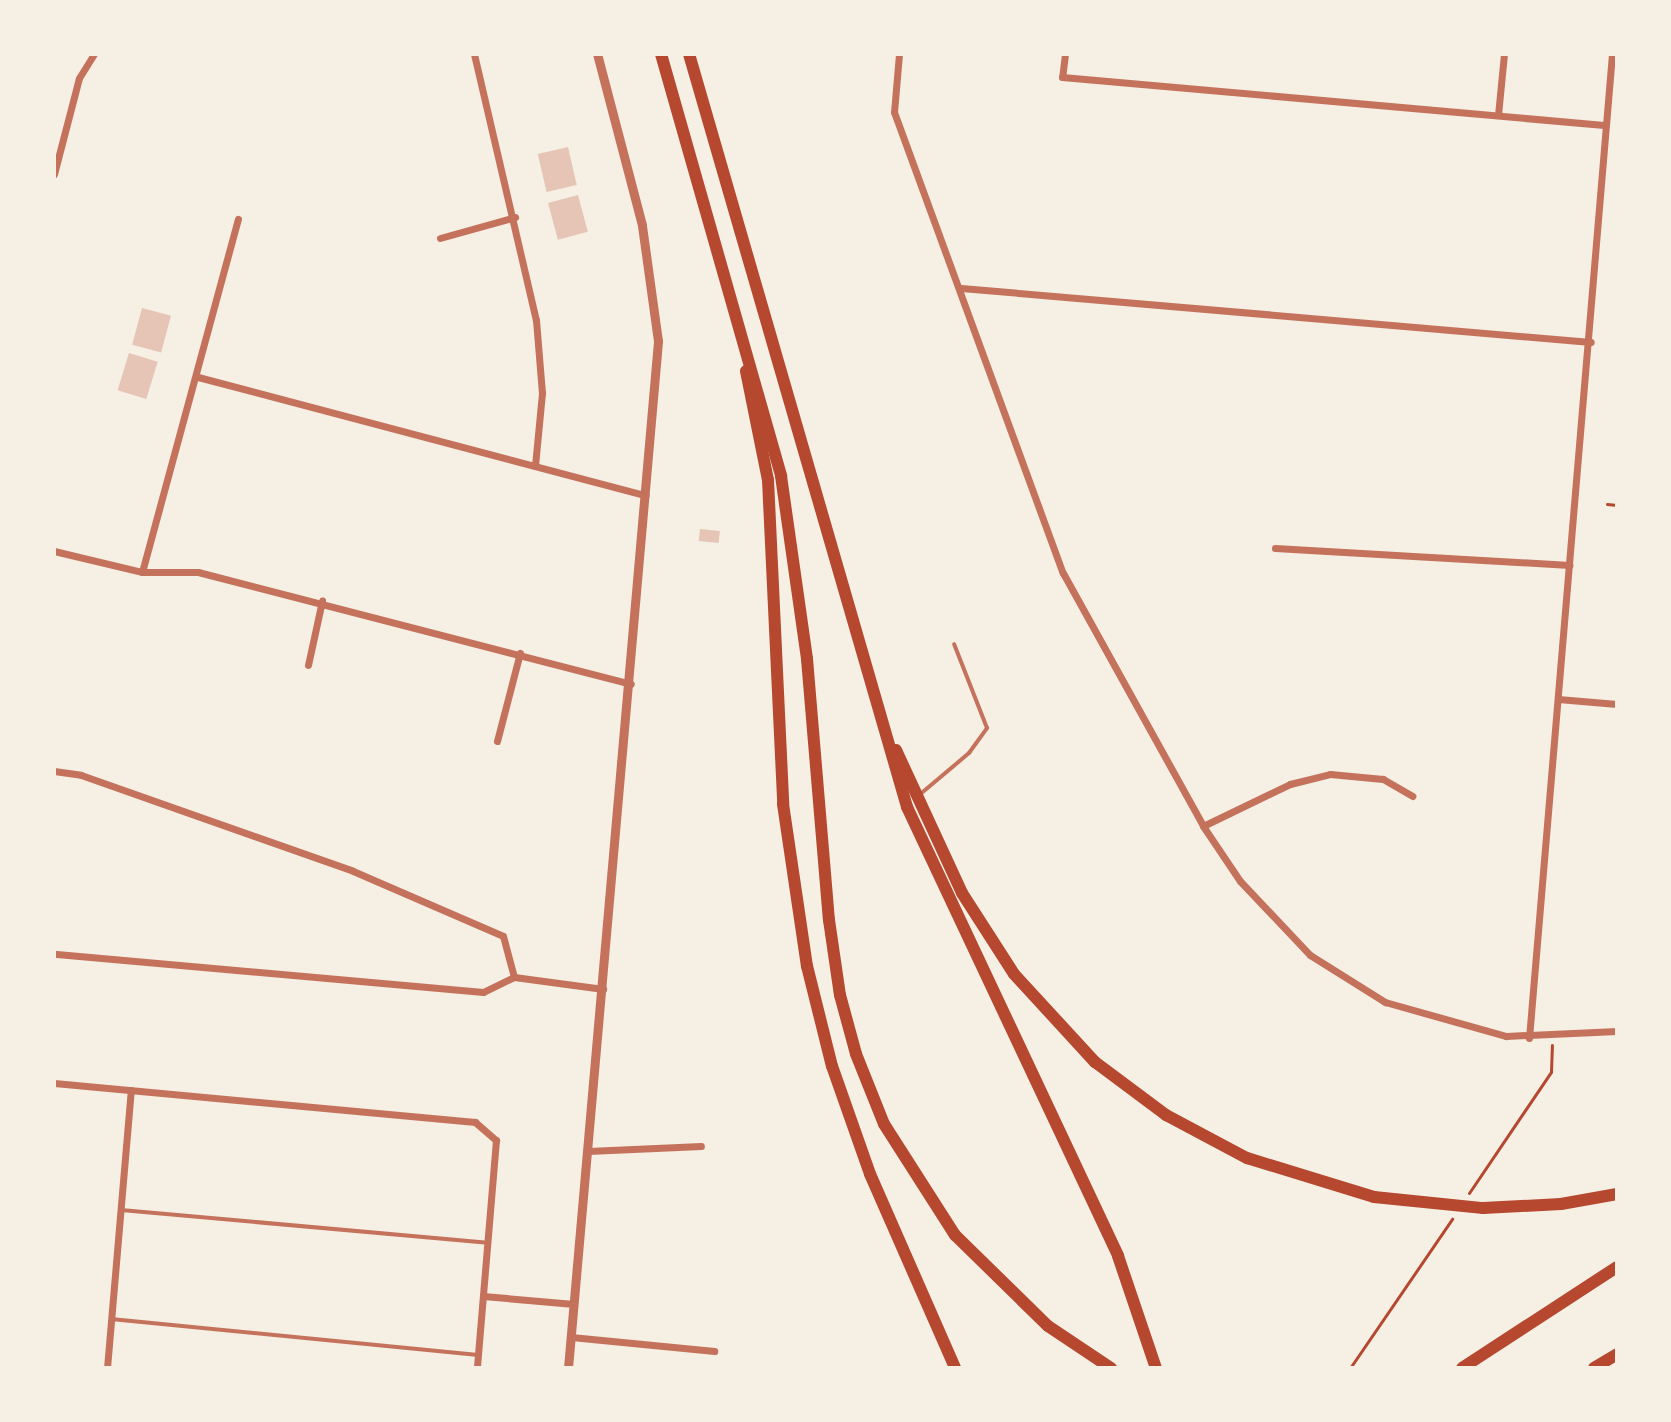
<!DOCTYPE html>
<style>
body{margin:0}
#map{position:relative;width:1671px;height:1422px;overflow:hidden;background:#f6efe4;font-family:"Fira Sans Condensed",sans-serif}
div>[style]{position:absolute}
.building>*{inset:0;background:#e6c5b7;transform-origin:0 0}
.path>*{height:3px;margin:-1.5px;padding:0 1.5px;transform-origin:1.5px;border-radius:1.5px;background:#b5482f}
.service>*{height:4px;margin:-2px;padding:0 2px;transform-origin:2px;border-radius:2px;background:#c5725c}
.minor>*{height:7px;margin:-3.5px;padding:0 3.5px;transform-origin:3.5px;border-radius:3.5px;background:#c5725c}
.tertiary>*{height:9px;margin:-4.5px;padding:0 4.5px;transform-origin:4.5px;border-radius:4.5px;background:#c5725c}
.motorway>*{height:12px;margin:-6px;padding:0 6px;transform-origin:6px;border-radius:6px;background:#b5482f}
span{translate:-50% -50%;white-space:nowrap;text-align:center;line-height:1.15;-webkit-text-stroke:8px #f6efe4;paint-order:stroke}
.frame{position:absolute;inset:0;border:56px solid #f6efe4;pointer-events:none}
</style>
<div id="map">
<div class="building">
<i style="left:568px;top:147px;width:39px;height:31px;rotate:77deg"></i>
<i style="left:578px;top:195px;width:38px;height:31px;rotate:75deg"></i>
<i style="left:142px;top:308px;width:30px;height:38px;rotate:15deg"></i>
<i style="left:129px;top:353px;width:30px;height:39px;rotate:17deg"></i>
<i style="left:700px;top:529px;width:20px;height:12px;rotate:6deg"></i>
</div>
<div class="path">
<i style="left:1607px;top:504px;width:10px;rotate:6deg"></i>
<i style="left:1469px;top:1193px;width:146px;rotate:-55.9deg"></i>
<i style="left:1551px;top:1072px;width:27px;rotate:-88deg"></i>
<i style="left:1350px;top:1368px;width:181px;rotate:-55.6deg"></i>
</div>
<div class="service">
<i style="left:918px;top:796px;width:67px;rotate:-40.1deg"></i>
<i style="left:969px;top:753px;width:31px;rotate:-54deg"></i>
<i style="left:987px;top:728px;width:90px;rotate:-111.4deg"></i>
<i style="left:121px;top:1210px;width:368px;rotate:5.1deg"></i>
<i style="left:111px;top:1319px;width:369px;rotate:5.6deg"></i>
</div>
<div class="minor">
<i style="left:474px;top:54px;width:273px;rotate:76.9deg"></i>
<i style="left:536px;top:320px;width:73px;rotate:85.3deg"></i>
<i style="left:542px;top:393px;width:73px;rotate:95.5deg"></i>
<i style="left:899px;top:54px;width:58px;rotate:94.9deg"></i>
<i style="left:894px;top:112px;width:491px;rotate:69.9deg"></i>
<i style="left:1063px;top:573px;width:289px;rotate:61deg"></i>
<i style="left:1203px;top:826px;width:66px;rotate:56.1deg"></i>
<i style="left:1240px;top:881px;width:102px;rotate:46.6deg"></i>
<i style="left:1310px;top:955px;width:89px;rotate:32.1deg"></i>
<i style="left:1385px;top:1002px;width:126px;rotate:15.7deg"></i>
<i style="left:1506px;top:1036px;width:111px;rotate:-2.6deg"></i>
<i style="left:1065px;top:54px;width:23px;rotate:97deg"></i>
<i style="left:1062px;top:77px;width:544px;rotate:5.06deg"></i>
<i style="left:1498px;top:115px;width:61px;rotate:-84.4deg"></i>
<i style="left:54px;top:174px;width:99px;rotate:-75.4deg"></i>
<i style="left:79px;top:78px;width:28px;rotate:-58deg"></i>
<i style="left:440px;top:238px;width:78px;rotate:-15.6deg"></i>
<i style="left:961px;top:288px;width:632px;rotate:4.9deg"></i>
<i style="left:198px;top:377px;width:463px;rotate:14.8deg"></i>
<i style="left:1275px;top:548px;width:295px;rotate:3.3deg"></i>
<i style="left:54px;top:551px;width:90px;rotate:13.4deg"></i>
<i style="left:142px;top:572px;width:56px"></i>
<i style="left:198px;top:572px;width:447px;rotate:14.5deg"></i>
<i style="left:142px;top:572px;width:366px;rotate:-74.8deg"></i>
<i style="left:308px;top:665px;width:66px;rotate:-77.7deg"></i>
<i style="left:1558px;top:699px;width:59px;rotate:4.8deg"></i>
<i style="left:497px;top:741px;width:91px;rotate:-75.4deg"></i>
<i style="left:54px;top:771px;width:27px;rotate:8deg"></i>
<i style="left:81px;top:775px;width:288px;rotate:19.4deg"></i>
<i style="left:353px;top:871px;width:163px;rotate:23.4deg"></i>
<i style="left:503px;top:936px;width:42px;rotate:75deg"></i>
<i style="left:514px;top:977px;width:34px;rotate:154deg"></i>
<i style="left:483px;top:992px;width:431px;rotate:-174.9deg"></i>
<i style="left:1203px;top:826px;width:97px;rotate:-25.8deg"></i>
<i style="left:1290px;top:784px;width:41px;rotate:-14deg"></i>
<i style="left:1330px;top:774px;width:53px;rotate:5.4deg"></i>
<i style="left:1383px;top:779px;width:34px;rotate:30deg"></i>
<i style="left:514px;top:977px;width:90px;rotate:7.7deg"></i>
<i style="left:1529px;top:1038px;width:987px;rotate:-85.18deg"></i>
<i style="left:54px;top:1083px;width:423px;rotate:5.3deg"></i>
<i style="left:475px;top:1122px;width:28px;rotate:41deg"></i>
<i style="left:496px;top:1140px;width:229px;rotate:94.8deg"></i>
<i style="left:588px;top:1151px;width:113px;rotate:-2.5deg"></i>
<i style="left:483px;top:1296px;width:91px;rotate:5deg"></i>
<i style="left:571px;top:1337px;width:144px;rotate:5.6deg"></i>
<i style="left:107px;top:1368px;width:279px;rotate:-85.1deg"></i>
</div>
<div class="tertiary">
<i style="left:568px;top:1368px;width:1031px;rotate:-84.99deg"></i>
<i style="left:658px;top:341px;width:117px;rotate:-97.9deg"></i>
<i style="left:642px;top:225px;width:177px;rotate:-104.7deg"></i>
</div>
<div class="motorway">
<i style="left:661px;top:54px;width:439px;rotate:74.1deg"></i>
<i style="left:781px;top:476px;width:185px;rotate:81.9deg"></i>
<i style="left:807px;top:659px;width:262px;rotate:85.2deg"></i>
<i style="left:829px;top:920px;width:76px;rotate:81.7deg"></i>
<i style="left:840px;top:995px;width:61px;rotate:74.8deg"></i>
<i style="left:856px;top:1054px;width:75px;rotate:68.2deg"></i>
<i style="left:884px;top:1124px;width:132px;rotate:57.4deg"></i>
<i style="left:955px;top:1235px;width:130px;rotate:44.4deg"></i>
<i style="left:1048px;top:1326px;width:76px;rotate:33.7deg"></i>
<i style="left:689px;top:54px;width:784px;rotate:73.85deg"></i>
<i style="left:907px;top:807px;width:496px;rotate:64.8deg"></i>
<i style="left:1118px;top:1256px;width:118px;rotate:71.3deg"></i>
<i style="left:746px;top:371px;width:111px;rotate:78.6deg"></i>
<i style="left:768px;top:480px;width:324px;rotate:87.3deg"></i>
<i style="left:783px;top:804px;width:164px;rotate:81.6deg"></i>
<i style="left:807px;top:966px;width:103px;rotate:76deg"></i>
<i style="left:832px;top:1066px;width:114px;rotate:70.6deg"></i>
<i style="left:870px;top:1174px;width:212px;rotate:66.3deg"></i>
<i style="left:896px;top:750px;width:157px;rotate:65.2deg"></i>
<i style="left:962px;top:893px;width:96px;rotate:57.3deg"></i>
<i style="left:1014px;top:974px;width:120px;rotate:47.4deg"></i>
<i style="left:1095px;top:1062px;width:89px;rotate:36.7deg"></i>
<i style="left:1166px;top:1115px;width:92px;rotate:28deg"></i>
<i style="left:1247px;top:1158px;width:133px;rotate:17.1deg"></i>
<i style="left:1374px;top:1197px;width:110px;rotate:5.8deg"></i>
<i style="left:1483px;top:1208px;width:78px;rotate:-2.9deg"></i>
<i style="left:1561px;top:1204px;width:57px;rotate:-10.1deg"></i>
<i style="left:1462px;top:1368px;width:185px;rotate:-33.1deg"></i>
<i style="left:1594px;top:1368px;width:27px;rotate:-31deg"></i>
</div>
<div class="frame"></div>
</div>
